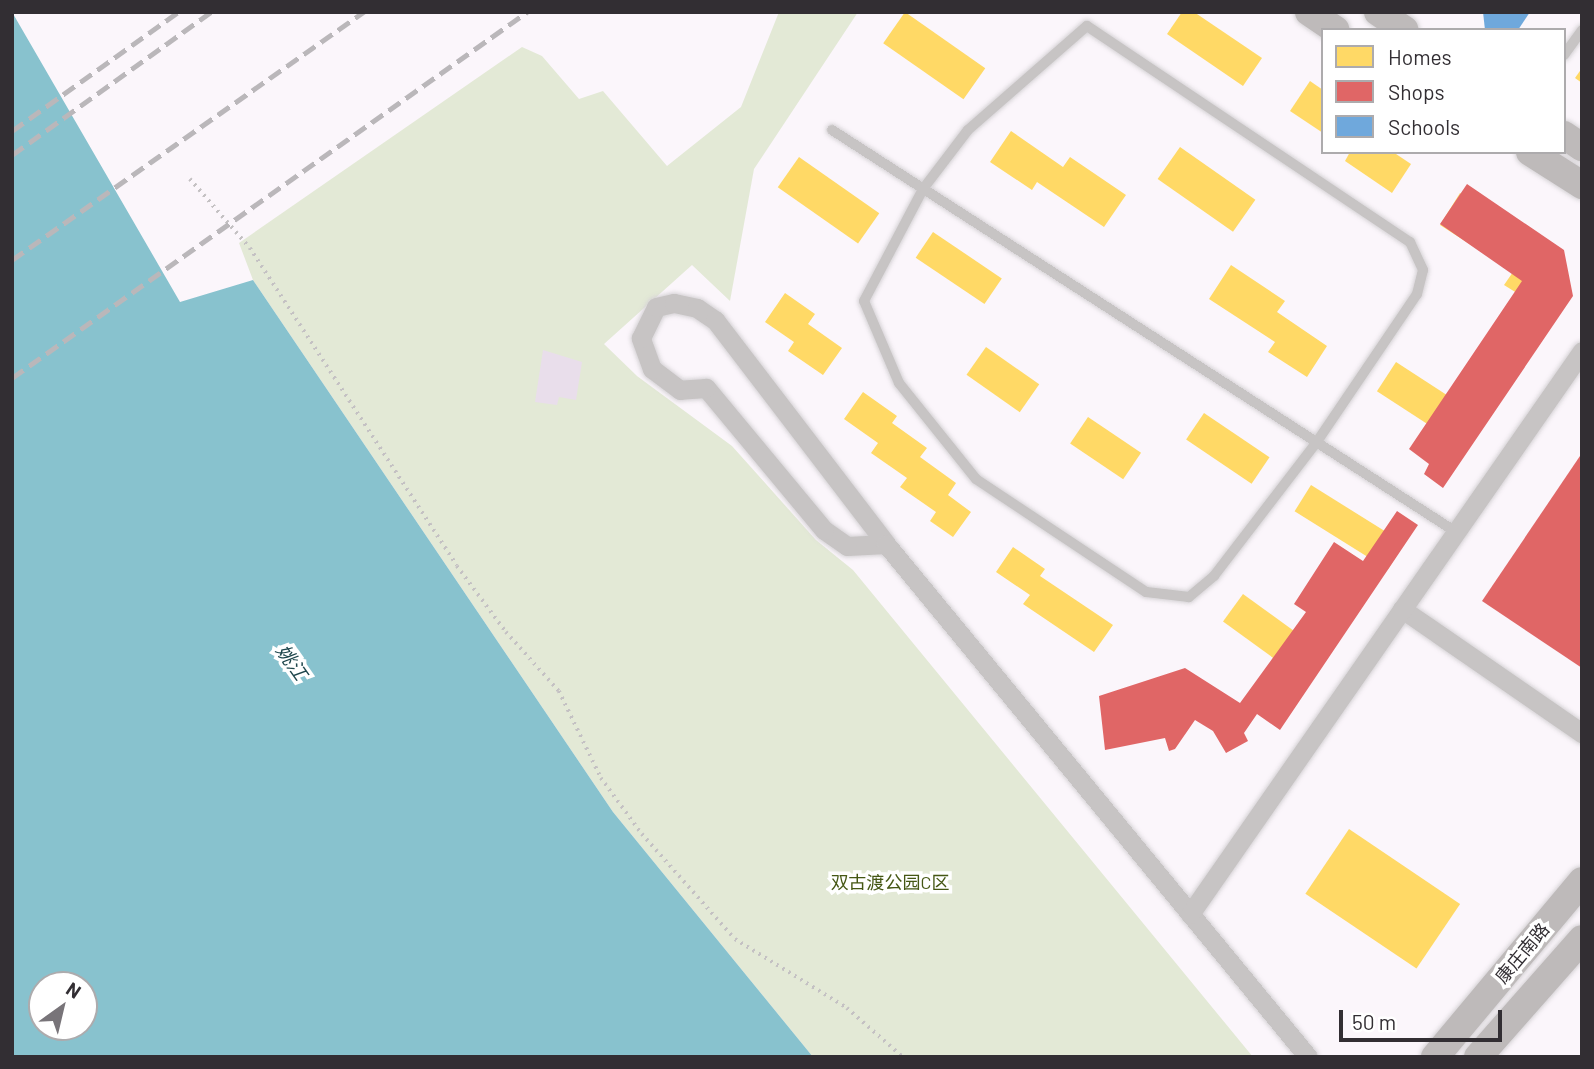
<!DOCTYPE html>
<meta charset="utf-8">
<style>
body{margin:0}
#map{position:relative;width:1594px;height:1069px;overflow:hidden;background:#fbf6fb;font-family:Barlow,"Noto Sans SC",sans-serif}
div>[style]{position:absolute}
.green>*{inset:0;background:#e3e9d6}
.water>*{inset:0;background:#88c2ce}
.homes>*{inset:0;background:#ffd966;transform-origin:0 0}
.shops>*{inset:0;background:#e06666}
.schools>*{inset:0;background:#6fa8dc}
.building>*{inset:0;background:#e9deeb}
.path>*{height:3.5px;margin-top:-1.75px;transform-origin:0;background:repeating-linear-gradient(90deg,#c4c1c3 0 2px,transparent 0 7px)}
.roads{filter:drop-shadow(0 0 2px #d6d3d6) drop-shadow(0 0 2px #d6d3d6)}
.service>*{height:10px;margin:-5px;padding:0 5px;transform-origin:5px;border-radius:5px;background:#c7c4c4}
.minor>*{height:19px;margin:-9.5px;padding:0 9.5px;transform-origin:9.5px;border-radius:9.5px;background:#c7c4c4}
.secondary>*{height:28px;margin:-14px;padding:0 14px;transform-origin:14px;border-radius:14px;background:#bebaba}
.rail>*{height:5px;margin-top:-2.5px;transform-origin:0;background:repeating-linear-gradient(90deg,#bab7ba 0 14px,transparent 0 21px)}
span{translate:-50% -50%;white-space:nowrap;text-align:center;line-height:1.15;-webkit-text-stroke:7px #fff;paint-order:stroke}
.park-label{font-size:18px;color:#455714}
.street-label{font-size:18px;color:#322e33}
.water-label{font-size:19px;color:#1e464c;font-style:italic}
.frame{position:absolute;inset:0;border:14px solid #322e33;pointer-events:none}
.legend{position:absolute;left:1321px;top:28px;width:245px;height:126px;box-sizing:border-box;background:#fff;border:2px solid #adabad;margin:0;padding:9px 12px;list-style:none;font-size:21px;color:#322e33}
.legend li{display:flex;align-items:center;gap:14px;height:35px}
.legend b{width:35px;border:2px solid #adabad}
.north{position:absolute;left:28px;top:971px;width:70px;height:70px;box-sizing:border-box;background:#fff;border:2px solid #adabad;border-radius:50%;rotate:34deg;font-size:19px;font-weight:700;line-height:28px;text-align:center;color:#322e33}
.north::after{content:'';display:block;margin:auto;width:24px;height:32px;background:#787479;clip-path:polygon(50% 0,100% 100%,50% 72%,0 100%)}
.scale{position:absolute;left:1339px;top:1010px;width:163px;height:32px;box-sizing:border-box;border:4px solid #322e33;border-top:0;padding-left:9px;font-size:21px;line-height:24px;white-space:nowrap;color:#322e33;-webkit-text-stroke:5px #fff;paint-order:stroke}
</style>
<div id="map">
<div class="green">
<i style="clip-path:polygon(779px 12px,858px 12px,754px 169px,730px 301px,692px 265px,604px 344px,637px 376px,732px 446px,816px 540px,853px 570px,1253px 1057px,813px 1057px,613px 812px,253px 280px,239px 243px,522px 47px,542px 56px,579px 99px,603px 91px,667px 166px,741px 107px)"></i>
</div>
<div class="water">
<i style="clip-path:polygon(evenodd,12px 12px,180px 302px,253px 280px,613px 812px,813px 1057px,12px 1057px,12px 12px,42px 985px,84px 985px,84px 1027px,42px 1027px,42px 985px)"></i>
</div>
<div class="homes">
<i style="left:905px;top:12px;width:98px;height:38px;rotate:35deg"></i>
<i style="clip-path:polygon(1182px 12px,1194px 12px,1262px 58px,1243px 86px,1167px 34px)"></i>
<i style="clip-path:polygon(1582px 68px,1582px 83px,1575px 78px)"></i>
<i style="clip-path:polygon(1310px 81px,1323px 90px,1323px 133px,1290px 111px)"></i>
<i style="clip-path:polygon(1011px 131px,1063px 167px,1070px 157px,1126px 195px,1104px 227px,1037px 182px,1032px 190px,990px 162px)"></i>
<i style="left:1180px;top:147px;width:92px;height:39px;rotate:35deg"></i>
<i style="clip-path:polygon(1350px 152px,1393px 152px,1411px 164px,1392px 193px,1345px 161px)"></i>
<i style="left:799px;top:157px;width:98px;height:37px;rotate:35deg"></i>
<i style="clip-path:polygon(1460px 193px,1525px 236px,1520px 245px,1566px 276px,1544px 310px,1504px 285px,1513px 272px,1440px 225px)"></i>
<i style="left:933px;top:232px;width:83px;height:31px;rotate:34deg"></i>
<i style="clip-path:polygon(1231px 265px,1285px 301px,1277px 312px,1327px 346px,1307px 377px,1268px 352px,1275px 342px,1209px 299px)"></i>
<i style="clip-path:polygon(785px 293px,815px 314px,808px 324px,842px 348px,823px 375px,788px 351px,794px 342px,765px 322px)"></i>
<i style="left:986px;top:347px;width:65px;height:34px;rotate:35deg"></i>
<i style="left:1396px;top:362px;width:106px;height:35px;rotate:33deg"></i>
<i style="clip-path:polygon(863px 392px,897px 416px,892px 423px,927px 448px,920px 457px,956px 483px,948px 495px,971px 512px,953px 537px,930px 521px,936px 512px,900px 487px,907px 478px,871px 453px,878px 443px,844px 419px)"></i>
<i style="left:1204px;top:413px;width:79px;height:32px;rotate:34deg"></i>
<i style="left:1088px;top:417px;width:64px;height:32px;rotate:34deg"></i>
<i style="left:1311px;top:485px;width:110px;height:31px;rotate:32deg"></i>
<i style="clip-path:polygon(1013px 547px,1045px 569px,1040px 576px,1113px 625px,1094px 652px,1023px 604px,1030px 595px,996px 572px)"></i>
<i style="left:1243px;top:594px;width:103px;height:34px;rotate:36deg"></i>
<i style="left:1349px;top:829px;width:134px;height:78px;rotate:34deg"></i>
</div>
<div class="shops">
<i style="clip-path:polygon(1467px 184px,1564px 250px,1573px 296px,1443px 488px,1424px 474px,1429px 464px,1409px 449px,1522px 281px,1440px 224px)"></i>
<i style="clip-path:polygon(1582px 453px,1582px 668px,1482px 601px)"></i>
<i style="clip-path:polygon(1397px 511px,1418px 525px,1280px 730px,1257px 714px,1244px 733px,1248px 741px,1226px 753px,1213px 731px,1195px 720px,1175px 749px,1169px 751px,1165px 738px,1105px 750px,1099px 696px,1185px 668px,1240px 703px,1306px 612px,1294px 604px,1334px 542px,1363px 561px)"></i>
</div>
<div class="schools">
<i style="clip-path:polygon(1483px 12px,1530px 12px,1518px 30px,1485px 30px)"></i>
</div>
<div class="building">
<i style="clip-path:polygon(543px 350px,582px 362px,576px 400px,559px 397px,557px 405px,535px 402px)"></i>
</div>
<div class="path">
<i style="left:190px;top:179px;width:91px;rotate:49deg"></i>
<i style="left:250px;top:248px;width:379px;rotate:56.9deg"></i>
<i style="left:457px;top:566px;width:82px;rotate:53.4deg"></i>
<i style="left:506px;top:632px;width:79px;rotate:48.1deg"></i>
<i style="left:559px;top:691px;width:97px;rotate:64.2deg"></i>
<i style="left:601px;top:778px;width:69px;rotate:53.8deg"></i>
<i style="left:642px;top:834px;width:140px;rotate:48.5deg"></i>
<i style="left:735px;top:939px;width:132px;rotate:31.6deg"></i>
<i style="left:847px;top:1008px;width:74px;rotate:41.2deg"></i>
</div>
<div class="roads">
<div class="service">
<i style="left:1087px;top:26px;width:389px;rotate:33.8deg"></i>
<i style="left:1410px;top:242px;width:31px;rotate:65deg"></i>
<i style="left:1423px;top:270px;width:25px;rotate:104deg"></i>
<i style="left:1417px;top:294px;width:180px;rotate:124.1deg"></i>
<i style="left:1316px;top:443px;width:168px;rotate:127.5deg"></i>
<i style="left:1214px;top:576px;width:33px;rotate:140deg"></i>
<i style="left:1189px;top:597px;width:43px;rotate:-173.4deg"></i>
<i style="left:1146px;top:592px;width:204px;rotate:-146.4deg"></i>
<i style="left:976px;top:479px;width:123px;rotate:-128.7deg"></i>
<i style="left:899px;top:383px;width:89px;rotate:-113.1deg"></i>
<i style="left:864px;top:301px;width:127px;rotate:-62.2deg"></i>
<i style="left:923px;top:189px;width:74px;rotate:-52.7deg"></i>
<i style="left:968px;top:130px;width:158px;rotate:-41.2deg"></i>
<i style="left:1564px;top:55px;width:31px;rotate:-54deg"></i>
<i style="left:832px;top:130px;width:742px;rotate:32.79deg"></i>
</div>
<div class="minor">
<i style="left:886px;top:544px;width:39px;rotate:177deg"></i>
<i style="left:847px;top:546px;width:28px;rotate:-145deg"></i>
<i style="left:824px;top:530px;width:185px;rotate:-129.7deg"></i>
<i style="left:706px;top:388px;width:26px;rotate:176deg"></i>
<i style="left:680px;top:390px;width:35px;rotate:-143deg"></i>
<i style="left:652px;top:369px;width:33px;rotate:-110deg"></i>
<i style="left:641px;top:338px;width:34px;rotate:-64deg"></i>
<i style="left:656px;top:307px;width:18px;rotate:-13deg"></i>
<i style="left:674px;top:303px;width:24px;rotate:12deg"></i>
<i style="left:697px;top:308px;width:22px;rotate:34deg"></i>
<i style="left:715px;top:320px;width:282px;rotate:52.6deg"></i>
<i style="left:886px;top:544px;width:664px;rotate:50.56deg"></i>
<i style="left:1402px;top:609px;width:219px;rotate:34.6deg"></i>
<i style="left:1190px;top:914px;width:686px;rotate:-55.15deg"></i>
</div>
<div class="secondary">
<i style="left:1309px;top:12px;width:32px;rotate:34deg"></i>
<i style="left:1378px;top:12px;width:32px;rotate:34deg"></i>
<i style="left:1564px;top:135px;width:22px;rotate:34deg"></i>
<i style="left:1530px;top:152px;width:62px;rotate:32.4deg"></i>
<i style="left:1435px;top:1057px;width:229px;rotate:-50.1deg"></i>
<i style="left:1478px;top:1057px;width:157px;rotate:-48.6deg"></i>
</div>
</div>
<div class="rail">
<i style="left:12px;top:131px;width:204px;rotate:-35.6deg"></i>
<i style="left:12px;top:155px;width:245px;rotate:-35.7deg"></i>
<i style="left:12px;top:260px;width:431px;rotate:-35.2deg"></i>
<i style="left:12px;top:378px;width:632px;rotate:-35.4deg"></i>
</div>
<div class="park-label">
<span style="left:890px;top:882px">双古渡公园C区</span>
</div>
<div class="street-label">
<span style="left:1522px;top:953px;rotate:-50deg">康庄南路</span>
</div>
<div class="water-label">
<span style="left:292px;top:662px;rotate:55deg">姚江</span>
</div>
<div class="frame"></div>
<ul class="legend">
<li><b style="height:19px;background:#ffd966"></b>Homes</li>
<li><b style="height:19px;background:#e06666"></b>Shops</li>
<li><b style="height:19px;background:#6fa8dc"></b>Schools</li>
</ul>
<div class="north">N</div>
<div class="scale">50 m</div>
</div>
